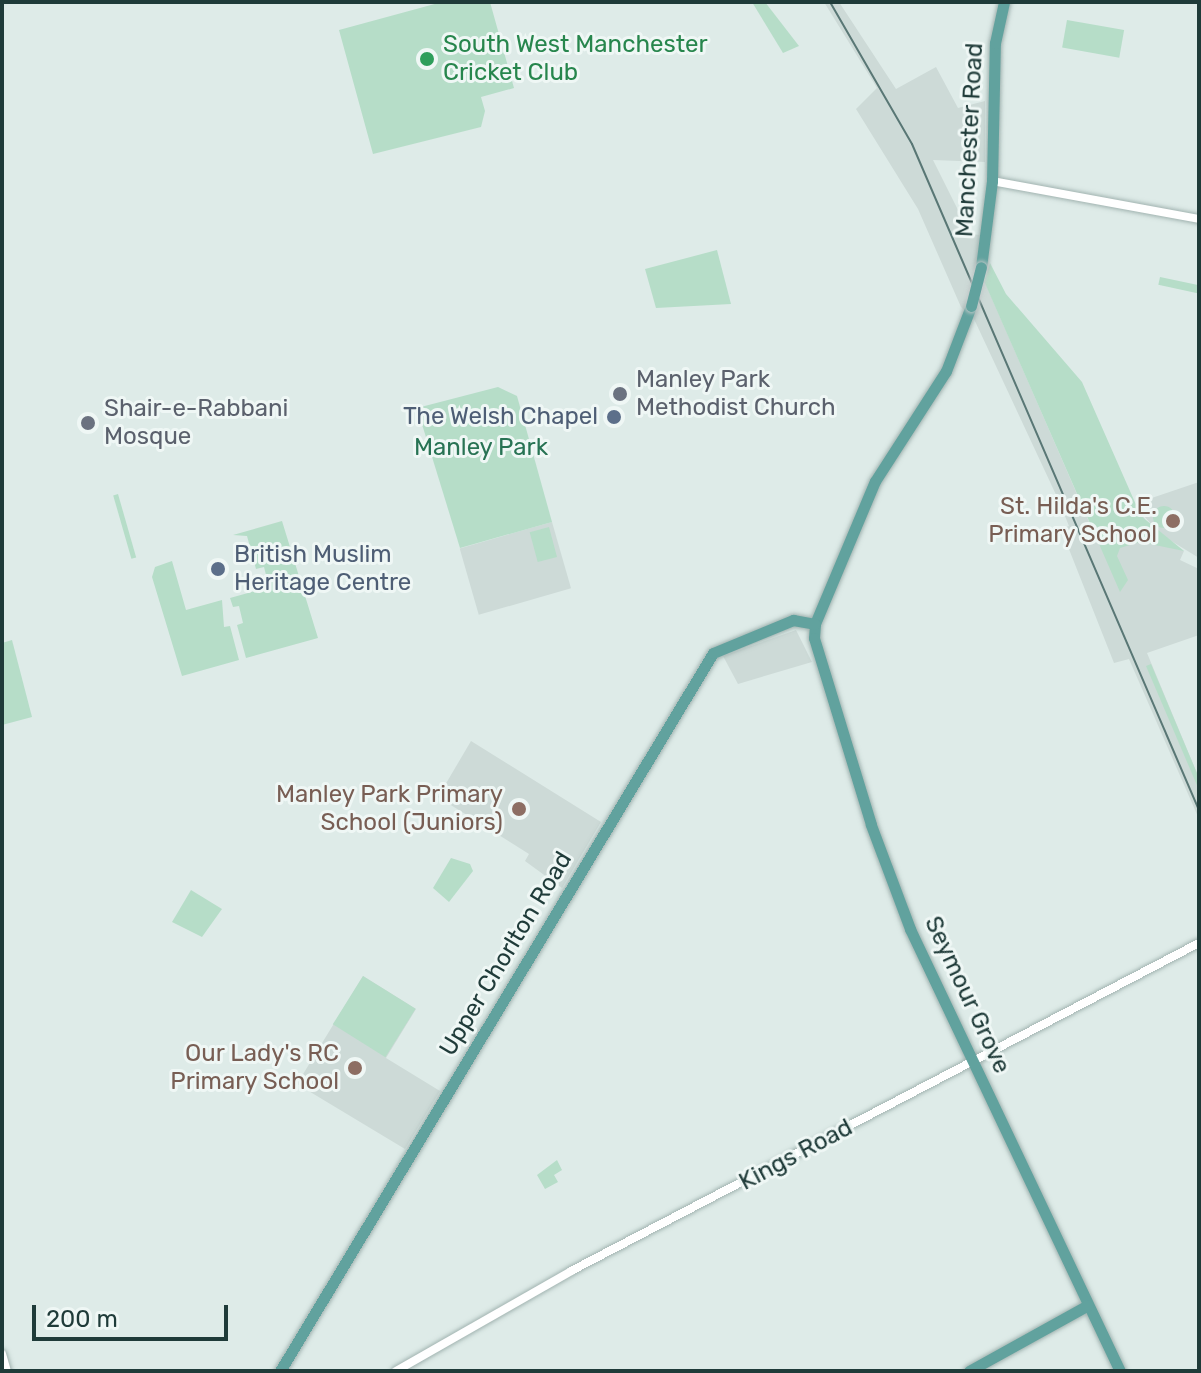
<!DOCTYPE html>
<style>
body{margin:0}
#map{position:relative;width:1201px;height:1373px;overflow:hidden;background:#deebe8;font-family:Rubik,sans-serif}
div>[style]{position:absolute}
.built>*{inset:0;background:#cddad7;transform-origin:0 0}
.green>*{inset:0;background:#b6ddc8;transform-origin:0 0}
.round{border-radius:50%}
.roads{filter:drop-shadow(0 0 2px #a1b3b0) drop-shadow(0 0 2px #a1b3b0)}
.minor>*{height:8px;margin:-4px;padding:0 4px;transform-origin:4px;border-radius:4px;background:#fff}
.major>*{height:11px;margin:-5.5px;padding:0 5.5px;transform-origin:5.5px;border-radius:5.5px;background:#61a29e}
.tram>*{height:2px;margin:-1px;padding:0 1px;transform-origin:1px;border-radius:1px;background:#597775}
.bridges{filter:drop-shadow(0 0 2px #c0c8c8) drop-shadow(0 0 2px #c0c8c8)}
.major-bridge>*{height:11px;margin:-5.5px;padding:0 5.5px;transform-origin:5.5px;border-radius:5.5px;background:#61a29e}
.dots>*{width:22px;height:22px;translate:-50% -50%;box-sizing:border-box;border:4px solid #eff7f5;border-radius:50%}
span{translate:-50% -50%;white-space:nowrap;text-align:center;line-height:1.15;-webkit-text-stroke:6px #eff7f5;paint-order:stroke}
.leisure-label{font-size:24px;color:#27864d}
.left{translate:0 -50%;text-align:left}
.street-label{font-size:24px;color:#1f3b39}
.worship-label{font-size:24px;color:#5b616d}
.service-label{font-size:24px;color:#4e5e75}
.right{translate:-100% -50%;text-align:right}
.park-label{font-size:24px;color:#287354}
.education-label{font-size:24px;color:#785e54}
.frame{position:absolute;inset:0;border:4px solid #1f3b39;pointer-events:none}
.scale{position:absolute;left:32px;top:1305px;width:196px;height:36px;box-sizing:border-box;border:4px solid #1f3b39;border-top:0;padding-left:10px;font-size:24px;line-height:28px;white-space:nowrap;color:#1f3b39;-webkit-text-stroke:6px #eff7f5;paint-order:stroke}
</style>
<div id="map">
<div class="built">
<i style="clip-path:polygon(824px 2px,839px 2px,896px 89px,936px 67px,958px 108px,985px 101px,985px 162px,933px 160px,970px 234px,980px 235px,977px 264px,1093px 531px,1134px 504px,1199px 482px,1199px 558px,1160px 534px,1136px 507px,1153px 530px,1184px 551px,1180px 560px,1199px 569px,1199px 635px,1147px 653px,1199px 778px,1199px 819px,1129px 659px,1114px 663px,1061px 529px,1069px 526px,1058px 499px,974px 319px,961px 307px,918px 209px,856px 109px,877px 88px)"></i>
<i style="left:552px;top:522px;width:69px;height:96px;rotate:74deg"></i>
<i style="clip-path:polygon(796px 630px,812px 662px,738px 684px,723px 656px)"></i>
<i style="clip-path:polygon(471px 741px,601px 822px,562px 888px,525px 861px,529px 854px,438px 797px)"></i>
<i style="clip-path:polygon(363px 976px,416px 1009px,386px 1058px,440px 1091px,405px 1149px,297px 1084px)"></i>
</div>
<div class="green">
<i style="clip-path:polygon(442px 2px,490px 2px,514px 88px,481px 97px,485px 111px,481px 127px,373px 154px,339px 30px)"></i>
<i style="clip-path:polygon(752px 2px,765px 2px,799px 46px,783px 53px)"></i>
<i style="left:1067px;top:20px;width:58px;height:28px;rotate:10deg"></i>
<i style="clip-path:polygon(717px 250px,731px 304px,656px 308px,645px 269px)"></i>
<i style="clip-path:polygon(990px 263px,1006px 294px,1082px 382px,1141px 516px,1184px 551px,1140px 542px,1120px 548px,1117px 556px,1128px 580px,1120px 592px,984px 281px)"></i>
<i style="left:1160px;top:277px;width:40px;height:8px;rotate:12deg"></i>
<i style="clip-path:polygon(498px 387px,517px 396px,552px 522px,460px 548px,417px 408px)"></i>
<i style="left:118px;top:494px;width:66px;height:5px;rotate:74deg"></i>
<i class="round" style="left:1153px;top:506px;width:22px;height:22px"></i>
<i style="clip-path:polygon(282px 521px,318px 638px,246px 658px,237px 625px,243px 623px,239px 606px,233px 607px,230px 598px,269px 587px,264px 567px,256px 569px,247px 536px,233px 535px)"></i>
<i style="left:549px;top:527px;width:31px;height:20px;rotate:75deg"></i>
<i style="clip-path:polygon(172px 561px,186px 610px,222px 600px,224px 627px,230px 626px,239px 660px,182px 676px,152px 577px,155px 567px)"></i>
<i style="clip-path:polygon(12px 640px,32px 717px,2px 725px,2px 643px)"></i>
<i style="clip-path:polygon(1151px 664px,1199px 778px,1199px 790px,1146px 666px)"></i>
<i style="clip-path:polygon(451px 858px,470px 864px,473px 871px,449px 902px,433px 888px)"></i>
<i style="clip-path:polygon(191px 890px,222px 909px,202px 937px,172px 922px)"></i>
<i style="left:363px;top:976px;width:62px;height:57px;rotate:32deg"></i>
<i style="clip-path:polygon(557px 1160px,562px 1170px,554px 1175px,558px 1182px,545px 1189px,537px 1175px)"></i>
</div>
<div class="roads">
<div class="minor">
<i style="left:992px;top:181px;width:210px;rotate:10.4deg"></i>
<i style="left:2px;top:1354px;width:18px;rotate:74deg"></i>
<i style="left:396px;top:1371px;width:202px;rotate:-29.7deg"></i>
<i style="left:571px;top:1271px;width:708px;rotate:-27.58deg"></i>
</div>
<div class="major">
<i style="left:981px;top:267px;width:87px;rotate:-82.7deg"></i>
<i style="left:992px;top:181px;width:138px;rotate:-88.8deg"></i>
<i style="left:995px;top:43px;width:42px;rotate:-77.6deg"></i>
<i style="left:971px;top:306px;width:70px;rotate:111deg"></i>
<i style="left:946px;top:371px;width:131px;rotate:122.8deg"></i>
<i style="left:875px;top:481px;width:155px;rotate:112.8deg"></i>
<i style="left:815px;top:624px;width:14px;rotate:94deg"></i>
<i style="left:814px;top:638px;width:195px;rotate:73deg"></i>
<i style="left:871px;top:825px;width:111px;rotate:69.4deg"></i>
<i style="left:910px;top:929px;width:489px;rotate:64.6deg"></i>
<i style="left:280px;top:1371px;width:838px;rotate:-58.91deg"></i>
<i style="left:713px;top:653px;width:87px;rotate:-22.4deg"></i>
<i style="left:793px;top:620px;width:22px;rotate:10deg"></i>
<i style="left:969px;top:1371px;width:136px;rotate:-29deg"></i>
</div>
</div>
<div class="tram">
<i style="left:830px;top:2px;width:164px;rotate:60deg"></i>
<i style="left:912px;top:144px;width:725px;rotate:66.69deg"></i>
</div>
<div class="bridges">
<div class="major-bridge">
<i style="left:971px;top:306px;width:40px;rotate:-75.6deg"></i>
</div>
</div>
<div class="dots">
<i style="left:427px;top:59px;background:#2e9e5b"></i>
<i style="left:620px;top:394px;background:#6b7280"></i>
<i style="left:614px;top:417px;background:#5c6f8a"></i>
<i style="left:88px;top:423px;background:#6b7280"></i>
<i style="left:1173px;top:521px;background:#8d6e63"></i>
<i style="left:218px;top:569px;background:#5c6f8a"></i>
<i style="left:519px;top:809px;background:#8d6e63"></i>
<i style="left:355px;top:1068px;background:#8d6e63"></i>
</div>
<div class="leisure-label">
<span class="left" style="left:443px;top:59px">South West Manchester<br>Cricket Club</span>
</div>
<div class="street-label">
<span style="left:970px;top:140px;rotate:-87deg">Manchester Road</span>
<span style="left:506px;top:954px;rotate:-59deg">Upper Chorlton Road</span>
<span style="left:967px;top:995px;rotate:65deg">Seymour Grove</span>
<span style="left:796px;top:1155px;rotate:-28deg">Kings Road</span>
</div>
<div class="worship-label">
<span class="left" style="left:636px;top:394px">Manley Park<br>Methodist Church</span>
<span class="left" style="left:104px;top:423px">Shair-e-Rabbani<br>Mosque</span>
</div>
<div class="service-label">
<span class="right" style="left:598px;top:417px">The Welsh Chapel</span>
<span class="left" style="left:234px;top:569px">British Muslim<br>Heritage Centre</span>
</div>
<div class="park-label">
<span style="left:481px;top:448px">Manley Park</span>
</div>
<div class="education-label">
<span class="right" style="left:1157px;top:521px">St. Hilda's C.E.<br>Primary School</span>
<span class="right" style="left:503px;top:809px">Manley Park Primary<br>School (Juniors)</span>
<span class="right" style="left:339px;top:1068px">Our Lady's RC<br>Primary School</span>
</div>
<div class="frame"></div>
<div class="scale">200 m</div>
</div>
